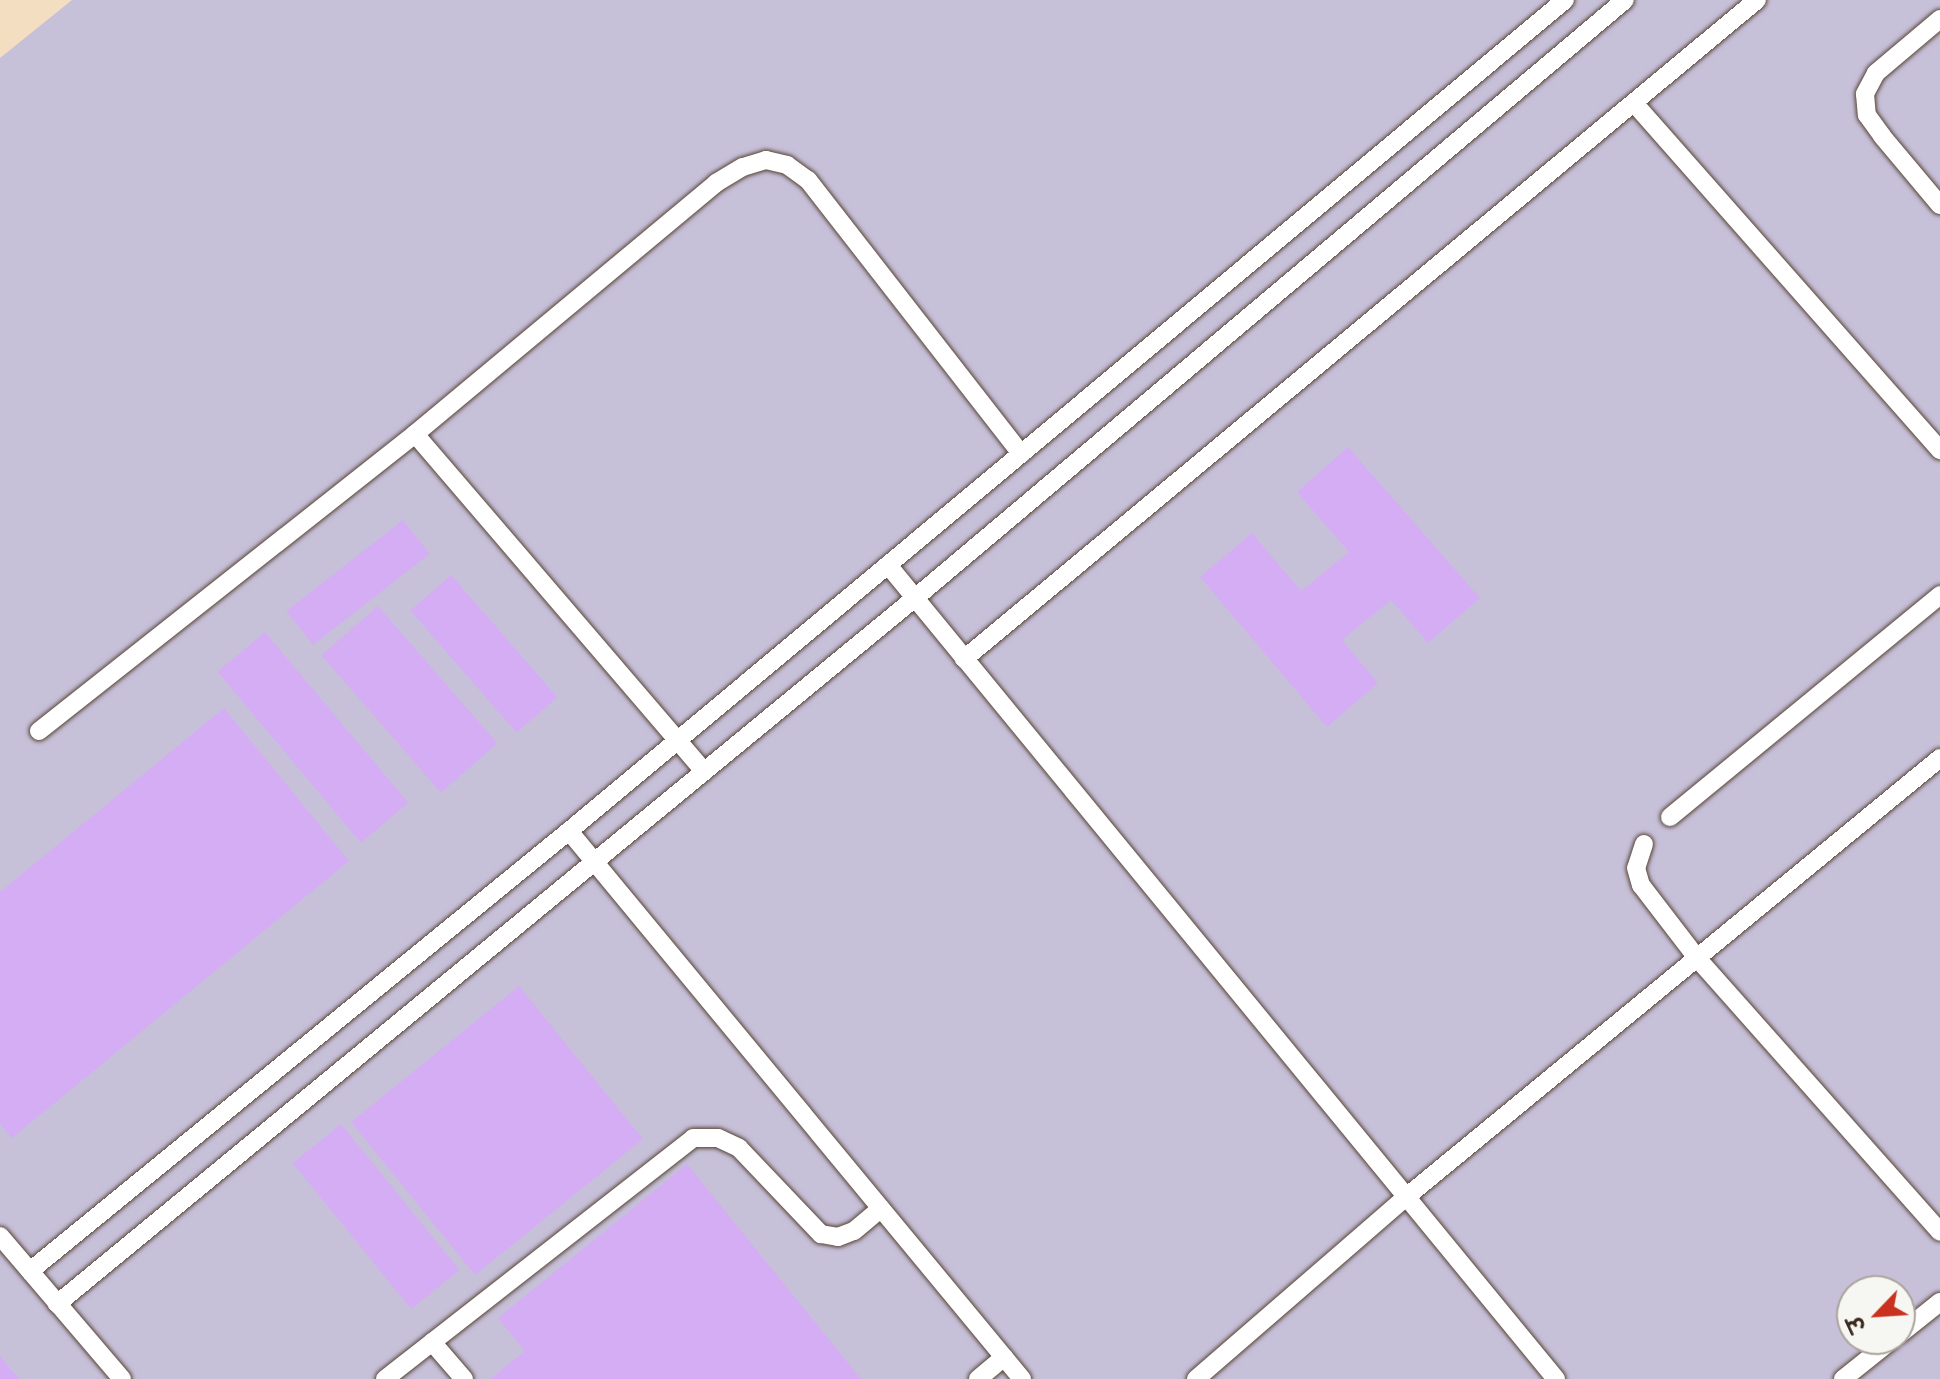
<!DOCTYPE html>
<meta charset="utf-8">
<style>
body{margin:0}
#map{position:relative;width:1940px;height:1379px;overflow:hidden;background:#f3dec1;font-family:"Patrick Hand","Playpen Sans Deva",sans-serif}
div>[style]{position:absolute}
.industrial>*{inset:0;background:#c7c0d9}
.building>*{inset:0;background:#d5adf5;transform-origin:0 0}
.roads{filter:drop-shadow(0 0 2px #574536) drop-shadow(0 0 2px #574536)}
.lane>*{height:18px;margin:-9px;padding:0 9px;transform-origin:9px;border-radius:9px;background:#fff}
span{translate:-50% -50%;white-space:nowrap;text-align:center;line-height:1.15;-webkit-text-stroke:6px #f6f6f2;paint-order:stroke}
.north{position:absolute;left:1836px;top:1275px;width:80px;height:80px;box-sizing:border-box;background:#f6f6f2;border:2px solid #aba49d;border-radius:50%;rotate:245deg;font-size:22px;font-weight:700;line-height:32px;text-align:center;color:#3b2a1e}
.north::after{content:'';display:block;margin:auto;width:28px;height:36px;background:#c8321e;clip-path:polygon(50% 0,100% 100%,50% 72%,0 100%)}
</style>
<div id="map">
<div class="industrial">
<i style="clip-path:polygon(evenodd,72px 0,1940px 0,1940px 1379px,0 1379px,0 58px,72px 0,1852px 1291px,1900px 1291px,1900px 1339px,1852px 1339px,1852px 1291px)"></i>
</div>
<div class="building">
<i style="clip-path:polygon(1348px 447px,1480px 598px,1428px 643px,1391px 600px,1342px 640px,1378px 683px,1327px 727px,1200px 577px,1252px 533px,1301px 591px,1349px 552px,1297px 492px)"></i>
<i style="left:403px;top:520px;width:43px;height:148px;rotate:52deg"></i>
<i style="left:451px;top:575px;width:162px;height:54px;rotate:49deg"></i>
<i style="left:378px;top:606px;width:182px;height:75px;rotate:49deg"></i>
<i style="left:265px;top:632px;width:223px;height:62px;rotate:50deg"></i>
<i style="clip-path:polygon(224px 708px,349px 861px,12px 1138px,0 1124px,0 892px)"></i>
<i style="left:519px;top:986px;width:197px;height:216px;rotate:51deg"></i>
<i style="left:341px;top:1124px;width:188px;height:62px;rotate:51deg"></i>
<i style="clip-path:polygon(687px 1164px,861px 1379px,490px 1379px,525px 1351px,498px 1318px)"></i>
<i style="clip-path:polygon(0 1356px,19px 1379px,0 1379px)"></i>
</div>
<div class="roads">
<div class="lane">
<i style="left:1940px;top:19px;width:84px;rotate:139.8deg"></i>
<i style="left:1876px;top:73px;width:24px;rotate:118deg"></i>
<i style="left:1865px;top:94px;width:21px;rotate:85deg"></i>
<i style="left:1867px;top:115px;width:26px;rotate:54deg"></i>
<i style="left:1882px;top:136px;width:90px;rotate:50deg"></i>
<i style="left:1634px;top:103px;width:463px;rotate:48.6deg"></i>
<i style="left:415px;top:434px;width:443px;rotate:49.4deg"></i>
<i style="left:888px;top:565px;width:1053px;rotate:50.63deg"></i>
<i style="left:964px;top:659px;width:1031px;rotate:-39.73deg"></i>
<i style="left:39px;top:731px;width:479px;rotate:-38.3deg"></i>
<i style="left:415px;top:434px;width:392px;rotate:-39.8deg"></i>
<i style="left:716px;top:183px;width:31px;rotate:-31deg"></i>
<i style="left:743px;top:167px;width:24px;rotate:-17deg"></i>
<i style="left:766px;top:160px;width:22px;rotate:13deg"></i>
<i style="left:787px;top:165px;width:26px;rotate:36deg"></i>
<i style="left:808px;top:180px;width:347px;rotate:52.1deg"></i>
<i style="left:1670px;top:817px;width:350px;rotate:-39.4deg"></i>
<i style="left:569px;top:831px;width:711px;rotate:50.42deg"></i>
<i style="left:1644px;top:844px;width:25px;rotate:108deg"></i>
<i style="left:1636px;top:868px;width:18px;rotate:74deg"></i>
<i style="left:1641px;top:885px;width:92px;rotate:52.5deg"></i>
<i style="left:1697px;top:958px;width:366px;rotate:48.4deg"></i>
<i style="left:0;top:1236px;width:188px;rotate:49.5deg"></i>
<i style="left:30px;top:1271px;width:696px;rotate:-39.23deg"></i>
<i style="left:569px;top:831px;width:1297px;rotate:-39.84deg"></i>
<i style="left:57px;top:1304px;width:1111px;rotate:-39.45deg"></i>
<i style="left:915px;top:598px;width:928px;rotate:-40.11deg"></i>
<i style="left:1900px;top:1334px;width:51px;rotate:-38.7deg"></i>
<i style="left:432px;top:1342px;width:49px;rotate:49.1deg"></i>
<i style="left:385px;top:1379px;width:391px;rotate:-38deg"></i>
<i style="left:693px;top:1138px;width:25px"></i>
<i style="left:718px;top:1138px;width:23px;rotate:25deg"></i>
<i style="left:739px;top:1148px;width:119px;rotate:46.4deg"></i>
<i style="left:821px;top:1234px;width:17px;rotate:10deg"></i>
<i style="left:838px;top:1237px;width:17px;rotate:-21deg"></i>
<i style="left:854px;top:1231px;width:35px;rotate:-40deg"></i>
<i style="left:978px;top:1379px;width:34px;rotate:-40deg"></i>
<i style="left:1196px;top:1379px;width:276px;rotate:-40.9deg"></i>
<i style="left:1405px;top:1198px;width:693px;rotate:-39.43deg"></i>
<i style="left:1843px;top:1379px;width:64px;rotate:-38.7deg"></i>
</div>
</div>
<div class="north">उ</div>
</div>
